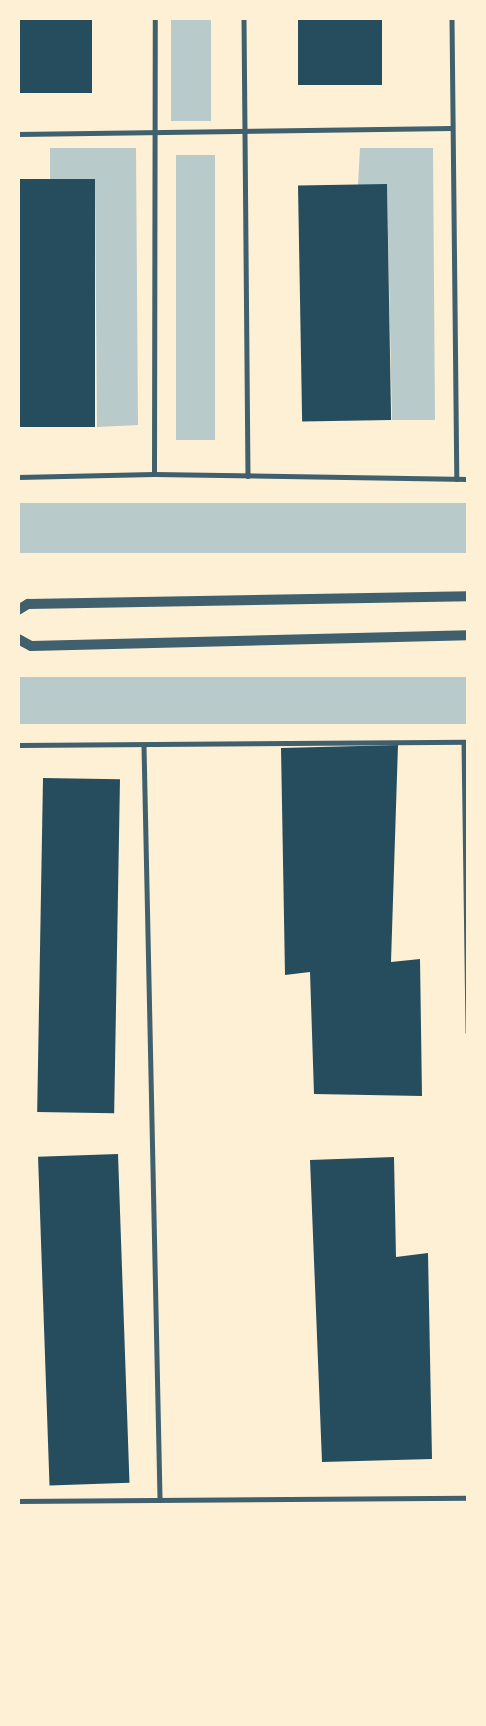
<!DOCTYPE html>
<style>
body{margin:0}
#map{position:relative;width:486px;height:1726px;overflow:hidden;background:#fdf0d5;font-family:"Alegreya Sans",sans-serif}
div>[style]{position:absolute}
.green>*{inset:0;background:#b9caca;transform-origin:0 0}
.building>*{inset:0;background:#264d5e;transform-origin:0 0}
.service>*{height:4.5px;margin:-2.25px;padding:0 2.25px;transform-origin:2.25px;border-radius:2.25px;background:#3f606c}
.tertiary>*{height:10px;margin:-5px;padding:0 5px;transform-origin:5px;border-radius:5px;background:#3f606c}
span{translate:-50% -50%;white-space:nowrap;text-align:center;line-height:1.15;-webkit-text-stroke:6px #fdf0d5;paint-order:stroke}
.frame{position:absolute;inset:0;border:20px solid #fdf0d5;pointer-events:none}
</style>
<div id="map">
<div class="green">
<i style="left:171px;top:18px;width:40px;height:103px"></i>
<i style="clip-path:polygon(50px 148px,136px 148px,138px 425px,97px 427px,95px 179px,50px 179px)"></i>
<i style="clip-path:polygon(360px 148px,433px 148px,435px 420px,392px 420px,387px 185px,358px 185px)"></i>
<i style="left:176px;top:155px;width:39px;height:285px"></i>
<i style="left:468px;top:503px;width:50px;height:450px;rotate:90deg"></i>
<i style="left:468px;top:677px;width:47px;height:450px;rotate:90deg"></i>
</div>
<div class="building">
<i style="left:18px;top:18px;width:74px;height:75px"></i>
<i style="left:298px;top:18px;width:84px;height:67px"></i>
<i style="left:18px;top:179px;width:77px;height:248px"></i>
<i style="left:387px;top:184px;width:236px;height:89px;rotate:89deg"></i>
<i style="clip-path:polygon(398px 745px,391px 962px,420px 959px,422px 1096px,314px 1094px,310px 972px,285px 975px,281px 748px)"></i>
<i style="left:43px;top:778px;width:77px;height:334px;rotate:1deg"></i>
<i style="left:118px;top:1154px;width:329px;height:80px;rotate:88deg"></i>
<i style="clip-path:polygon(394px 1157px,396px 1257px,428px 1253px,432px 1459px,322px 1462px,310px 1160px)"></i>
</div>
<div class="service">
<i style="left:244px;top:18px;width:458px;rotate:89.5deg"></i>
<i style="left:452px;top:18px;width:461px;rotate:89.4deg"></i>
<i style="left:18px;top:134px;width:434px;rotate:-0.8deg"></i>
<i style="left:154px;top:474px;width:456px;rotate:-89.9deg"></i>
<i style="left:18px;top:477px;width:136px;rotate:-1.3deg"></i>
<i style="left:154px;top:474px;width:314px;rotate:0.9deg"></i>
<i style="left:464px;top:742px;width:290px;rotate:89.2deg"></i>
<i style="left:18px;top:745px;width:450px;rotate:-0.4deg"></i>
<i style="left:144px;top:746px;width:754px;rotate:88.78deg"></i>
<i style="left:18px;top:1501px;width:450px;rotate:-0.4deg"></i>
</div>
<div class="tertiary">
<i style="left:18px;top:610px;width:12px;rotate:-31deg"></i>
<i style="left:28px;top:604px;width:440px;rotate:-1deg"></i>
<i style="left:18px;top:639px;width:15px;rotate:28deg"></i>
<i style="left:31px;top:646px;width:437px;rotate:-1.4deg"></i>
</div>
<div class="frame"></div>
</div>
